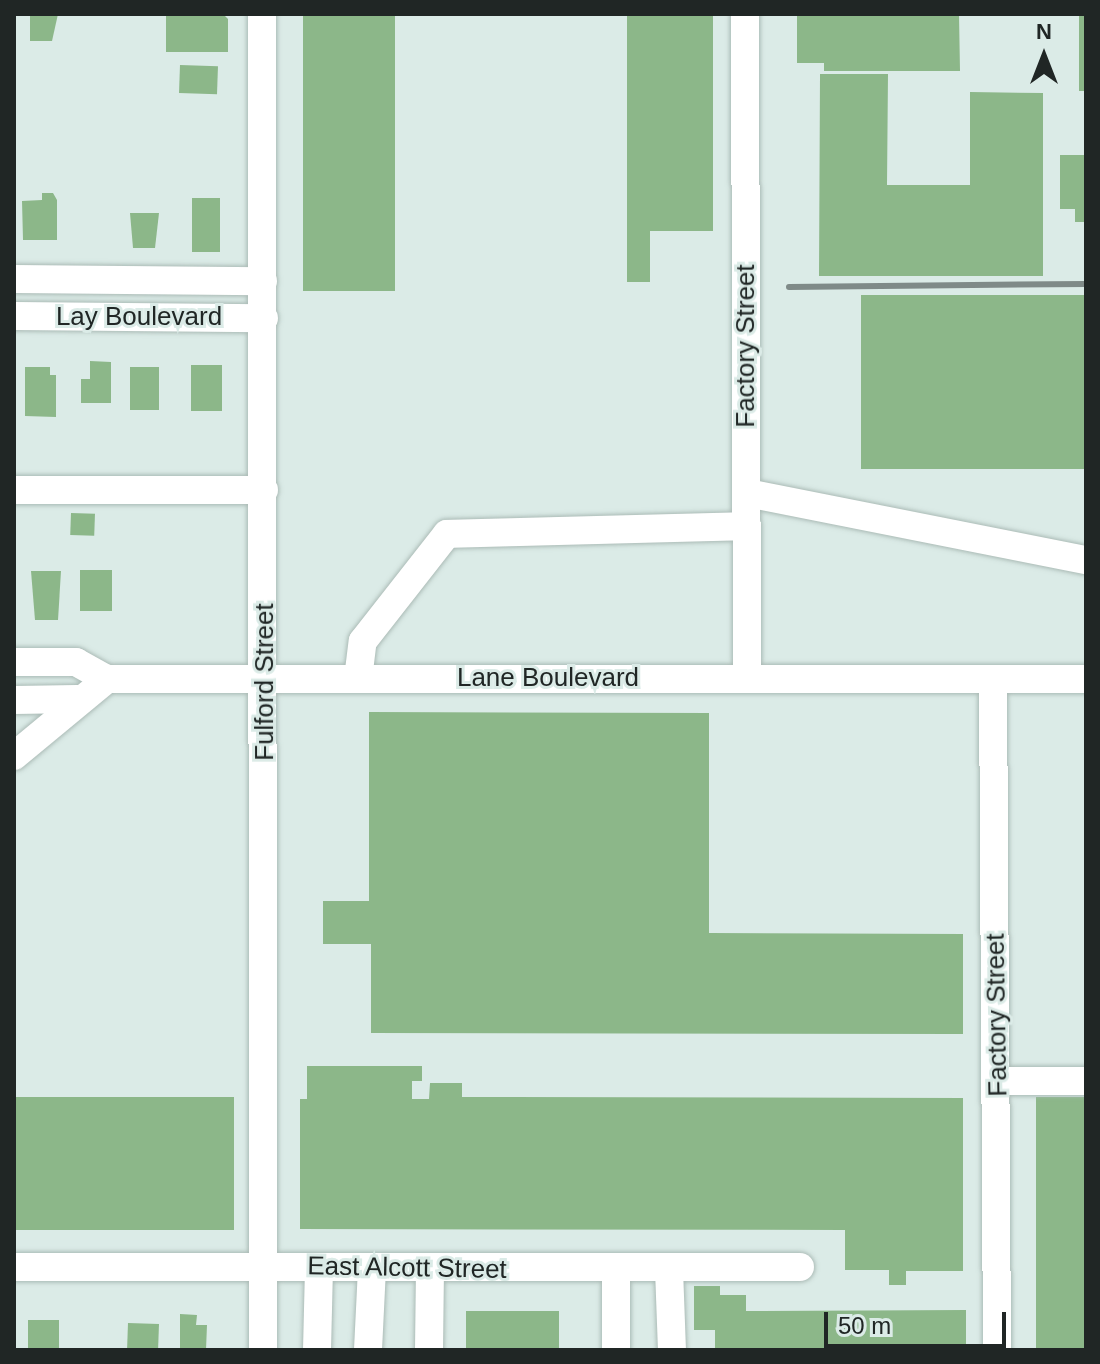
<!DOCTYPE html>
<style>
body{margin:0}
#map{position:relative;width:1100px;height:1364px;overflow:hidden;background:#dbebe7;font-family:Arial,sans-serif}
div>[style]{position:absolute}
.building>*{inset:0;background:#8cb789;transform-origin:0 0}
.roads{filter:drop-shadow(0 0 2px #abbbb6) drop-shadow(0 0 2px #abbbb6)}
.minor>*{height:28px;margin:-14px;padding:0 14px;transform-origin:14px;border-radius:14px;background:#fff}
.rail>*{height:6px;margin:-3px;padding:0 3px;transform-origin:3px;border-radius:3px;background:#7f8a88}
span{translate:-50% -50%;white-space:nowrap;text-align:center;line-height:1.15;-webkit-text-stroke:6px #dbebe7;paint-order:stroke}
.street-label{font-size:26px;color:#202625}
.frame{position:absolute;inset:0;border:16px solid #202625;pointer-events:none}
.north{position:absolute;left:1004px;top:16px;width:80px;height:80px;-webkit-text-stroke:6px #dbebe7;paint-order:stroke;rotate:0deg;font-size:22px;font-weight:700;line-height:32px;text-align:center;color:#202625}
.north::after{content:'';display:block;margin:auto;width:28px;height:36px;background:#202625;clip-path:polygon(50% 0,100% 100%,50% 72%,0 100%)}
.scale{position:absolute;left:824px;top:1312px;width:182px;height:36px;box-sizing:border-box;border:4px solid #202625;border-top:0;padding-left:10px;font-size:24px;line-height:28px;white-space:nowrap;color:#202625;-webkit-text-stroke:6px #dbebe7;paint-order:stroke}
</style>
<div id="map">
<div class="building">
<i style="clip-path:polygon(30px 14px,58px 14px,52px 41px,30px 41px)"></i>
<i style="clip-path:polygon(166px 14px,223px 14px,228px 19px,228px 52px,166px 52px)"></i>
<i style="left:303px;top:14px;width:92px;height:277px"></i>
<i style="clip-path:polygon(627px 14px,713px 14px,713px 231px,650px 231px,650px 282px,627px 282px)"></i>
<i style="clip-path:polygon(797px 14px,959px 14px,960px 71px,824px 71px,824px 63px,797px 63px)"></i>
<i style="left:1079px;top:14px;width:7px;height:77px"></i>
<i style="left:180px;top:65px;width:38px;height:28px;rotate:2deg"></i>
<i style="clip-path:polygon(820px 74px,888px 74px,887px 185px,970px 185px,970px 92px,1043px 93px,1043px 276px,819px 276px)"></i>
<i style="clip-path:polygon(1060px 155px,1086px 155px,1086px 222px,1075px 222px,1075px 209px,1060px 209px)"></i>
<i style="clip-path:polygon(42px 193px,53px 193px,57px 200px,57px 240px,23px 240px,22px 201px,42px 200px)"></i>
<i style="left:192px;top:198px;width:28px;height:54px"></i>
<i style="clip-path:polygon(130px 213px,159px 213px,155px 248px,133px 248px)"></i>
<i style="left:1086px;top:295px;width:174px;height:225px;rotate:90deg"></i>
<i style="clip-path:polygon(90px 361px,111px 362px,111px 403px,81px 403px,81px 379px,90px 379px)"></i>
<i style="left:191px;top:365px;width:31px;height:46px"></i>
<i style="clip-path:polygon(25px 367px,50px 367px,50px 375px,56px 375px,56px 417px,25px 416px)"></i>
<i style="left:130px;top:367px;width:29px;height:43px"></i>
<i style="left:71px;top:513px;width:24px;height:22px;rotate:2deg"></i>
<i style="left:80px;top:570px;width:32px;height:41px"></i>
<i style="clip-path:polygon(31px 571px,61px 571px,58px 620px,35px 620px)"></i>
<i style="clip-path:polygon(369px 712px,709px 713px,709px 933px,963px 934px,963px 1034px,371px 1033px,371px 944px,323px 944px,323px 901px,369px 901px)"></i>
<i style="clip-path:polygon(307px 1066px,422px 1066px,422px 1081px,412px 1081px,412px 1099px,429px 1099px,430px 1083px,462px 1083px,462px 1097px,963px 1098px,963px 1271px,906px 1271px,906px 1285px,889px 1285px,889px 1270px,845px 1270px,845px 1230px,300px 1229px,300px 1099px,307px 1099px)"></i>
<i style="left:14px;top:1097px;width:220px;height:133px"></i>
<i style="left:1036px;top:1097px;width:50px;height:253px"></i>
<i style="clip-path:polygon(694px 1286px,720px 1286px,720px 1295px,746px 1295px,746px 1311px,966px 1310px,966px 1350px,715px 1350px,715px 1330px,694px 1330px)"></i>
<i style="left:466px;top:1311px;width:93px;height:39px"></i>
<i style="clip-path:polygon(180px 1314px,197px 1315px,196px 1325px,207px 1325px,206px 1350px,180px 1350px)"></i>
<i style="left:28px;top:1320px;width:31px;height:30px"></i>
<i style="left:128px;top:1323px;width:31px;height:27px;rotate:2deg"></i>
</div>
<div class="roads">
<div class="minor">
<i style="left:262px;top:14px;width:1336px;rotate:89.96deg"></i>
<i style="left:745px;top:14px;width:664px;rotate:89.83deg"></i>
<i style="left:14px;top:279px;width:249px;rotate:0.5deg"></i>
<i style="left:14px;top:316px;width:250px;rotate:0.5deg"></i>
<i style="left:14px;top:490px;width:250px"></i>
<i style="left:747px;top:493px;width:346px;rotate:11.2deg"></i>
<i style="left:14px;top:662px;width:62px"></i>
<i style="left:76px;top:662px;width:35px;rotate:29deg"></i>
<i style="left:107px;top:679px;width:979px"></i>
<i style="left:358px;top:679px;width:38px;rotate:-83deg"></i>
<i style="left:363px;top:641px;width:136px;rotate:-51.9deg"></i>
<i style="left:447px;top:534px;width:300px;rotate:-1.5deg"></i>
<i style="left:993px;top:679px;width:671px;rotate:89.66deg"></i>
<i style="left:14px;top:700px;width:63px;rotate:-0.9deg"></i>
<i style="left:14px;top:756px;width:121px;rotate:-39.6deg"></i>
<i style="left:998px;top:1081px;width:88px"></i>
<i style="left:14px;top:1267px;width:786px"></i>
<i style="left:669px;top:1269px;width:81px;rotate:87.9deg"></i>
<i style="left:317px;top:1350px;width:83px;rotate:-88.6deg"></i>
<i style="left:368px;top:1350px;width:81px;rotate:-87.2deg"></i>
<i style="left:429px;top:1350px;width:81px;rotate:-89.3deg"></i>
<i style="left:616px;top:1350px;width:81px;rotate:-90deg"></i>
</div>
</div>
<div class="rail">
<i style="left:789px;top:287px;width:297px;rotate:-0.6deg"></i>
</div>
<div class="street-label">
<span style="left:139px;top:317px">Lay Boulevard</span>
<span style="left:746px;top:346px;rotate:-90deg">Factory Street</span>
<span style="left:548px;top:678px">Lane Boulevard</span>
<span style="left:265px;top:682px;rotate:-90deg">Fulford Street</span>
<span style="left:997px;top:1015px;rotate:-91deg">Factory Street</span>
<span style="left:407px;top:1268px;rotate:1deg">East Alcott Street</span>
</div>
<div class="frame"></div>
<div class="north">N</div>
<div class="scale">50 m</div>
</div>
